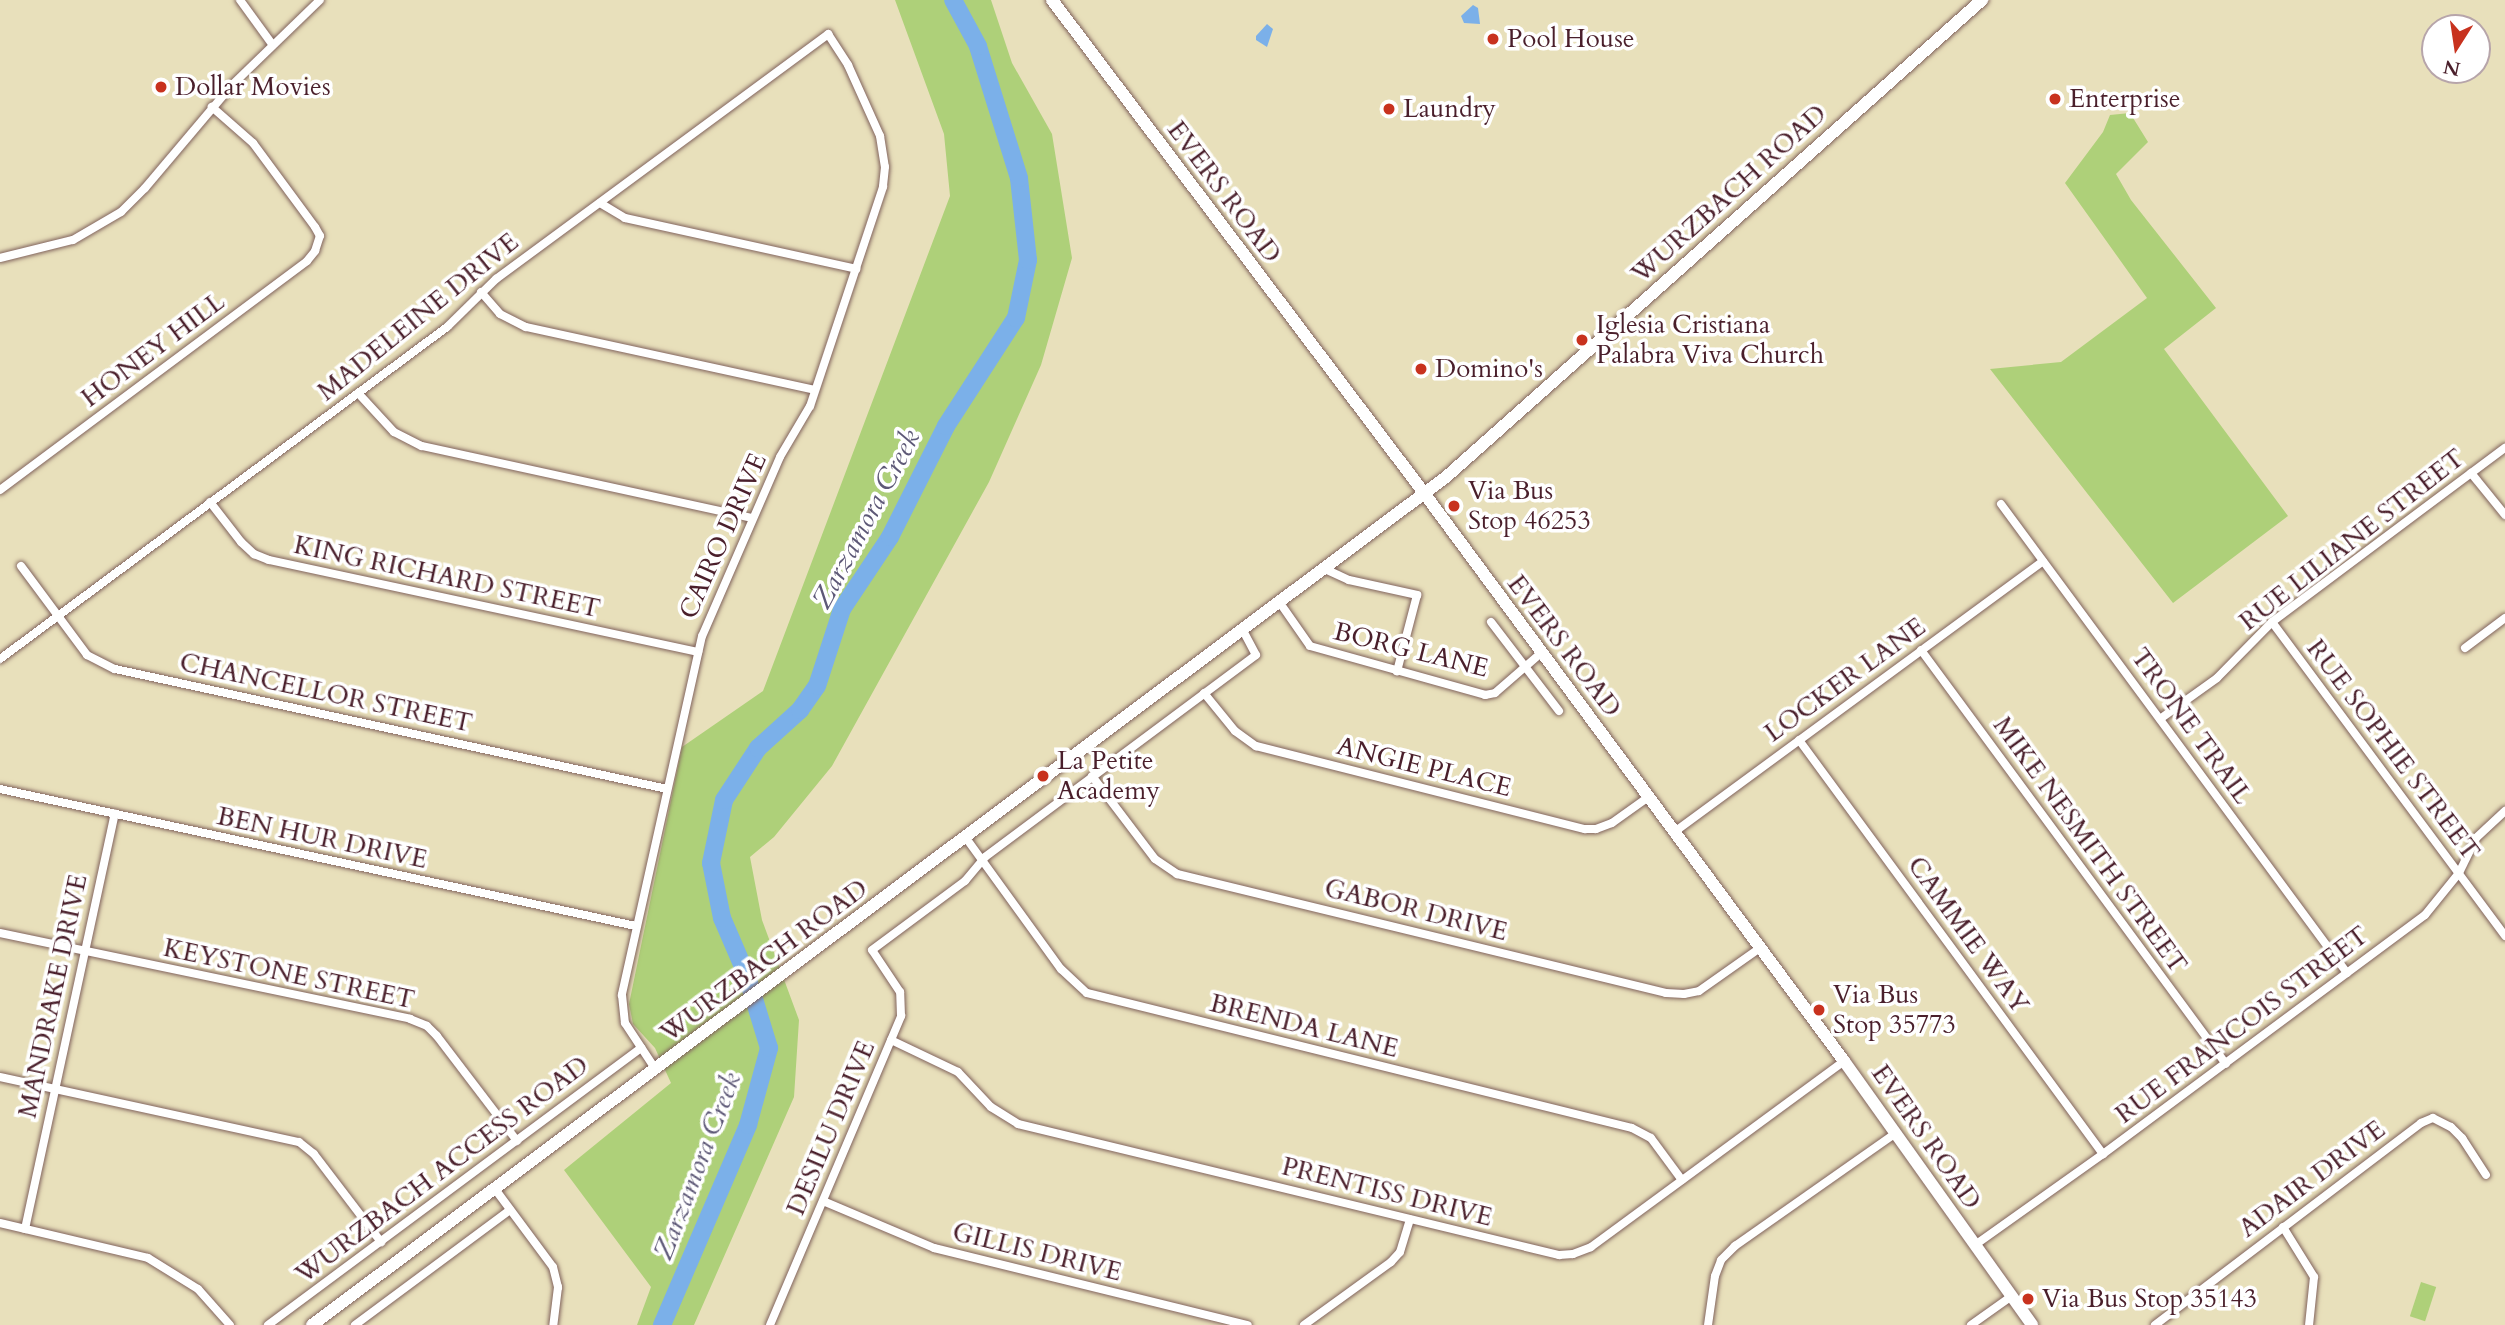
<!DOCTYPE html>
<style>
body{margin:0}
#map{position:relative;width:2505px;height:1325px;overflow:hidden;background:#e8e0bb;font-family:Cardo,serif}
div>[style]{position:absolute}
.green>*{inset:0;background:#aed079;transform-origin:0 0}
.water>*{inset:0;background:#7bb0e9}
.river>*{height:18px;margin:-9px;padding:0 9px;transform-origin:9px;border-radius:9px;background:#7bb0e9}
.roads{filter:drop-shadow(0 0 2px #81635d) drop-shadow(0 0 2px #81635d)}
.street>*{height:8px;margin:-4px;padding:0 4px;transform-origin:4px;border-radius:4px;background:#fff}
.secondary>*{height:12px;margin:-6px;padding:0 6px;transform-origin:6px;border-radius:6px;background:#fff}
.primary>*{height:12px;margin:-6px;padding:0 6px;transform-origin:6px;border-radius:6px;background:#fff}
.dots>*{width:19px;height:19px;translate:-50% -50%;box-sizing:border-box;border:4px solid #fff;border-radius:50%}
span{translate:-50% -50%;white-space:nowrap;text-align:center;line-height:1.15;-webkit-text-stroke:7px #fff;paint-order:stroke}
.poi-label{font-size:26px;color:#4a1f2b}
.left{translate:0 -50%;text-align:left}
.street-label{font-size:26px;color:#4a1f2b}
.water-label{font-size:28px;color:#5e5977;font-style:italic}
.north{position:absolute;left:2421px;top:14px;width:70px;height:70px;box-sizing:border-box;background:#fff;border:2px solid #b7a5aa;border-radius:50%;rotate:192deg;font-size:19px;font-weight:700;line-height:28px;text-align:center;color:#4a1f2b}
.north::after{content:'';display:block;margin:auto;width:24px;height:32px;background:#c8321e;clip-path:polygon(50% 0,100% 100%,50% 72%,0 100%)}
</style>
<div id="map">
<div class="green">
<i style="clip-path:polygon(895px 0,991px 0,1012px 63px,1052px 134px,1072px 258px,1041px 365px,989px 482px,832px 766px,774px 837px,750px 857px,762px 920px,799px 1020px,794px 1097px,694px 1325px,637px 1325px,651px 1287px,564px 1170px,671px 1083px,655px 1048px,633px 1024px,629px 1004px,682px 747px,763px 691px,950px 196px,944px 134px)"></i>
<i style="clip-path:polygon(2130px 113px,2148px 142px,2116px 174px,2131px 200px,2216px 308px,2164px 349px,2288px 516px,2173px 603px,1990px 369px,2061px 362px,2147px 298px,2065px 183px,2103px 132px,2110px 115px)"></i>
<i style="left:2421px;top:1282px;width:16px;height:36px;rotate:18deg"></i>
</div>
<div class="water">
<i style="clip-path:polygon(1473px 5px,1478px 8px,1480px 24px,1464px 23px,1461px 16px)"></i>
<i style="clip-path:polygon(1267px 24px,1273px 29px,1267px 47px,1256px 40px,1256px 36px)"></i>
</div>
<div class="river">
<i style="left:662px;top:1325px;width:218px;rotate:-66.7deg"></i>
<i style="left:748px;top:1125px;width:80px;rotate:-74.7deg"></i>
<i style="left:769px;top:1048px;width:75px;rotate:-107deg"></i>
<i style="left:747px;top:976px;width:63px;rotate:-113.3deg"></i>
<i style="left:722px;top:918px;width:56px;rotate:-101.3deg"></i>
<i style="left:711px;top:863px;width:64px;rotate:-78.3deg"></i>
<i style="left:724px;top:800px;width:62px;rotate:-56.8deg"></i>
<i style="left:758px;top:748px;width:57px;rotate:-42.1deg"></i>
<i style="left:800px;top:710px;width:29px;rotate:-55deg"></i>
<i style="left:817px;top:686px;width:81px;rotate:-72deg"></i>
<i style="left:842px;top:609px;width:87px;rotate:-56.3deg"></i>
<i style="left:890px;top:537px;width:124px;rotate:-63.2deg"></i>
<i style="left:946px;top:426px;width:129px;rotate:-57.1deg"></i>
<i style="left:1016px;top:318px;width:59px;rotate:-78.3deg"></i>
<i style="left:1028px;top:260px;width:82px;rotate:-96.3deg"></i>
<i style="left:1019px;top:178px;width:138px;rotate:-107.3deg"></i>
<i style="left:978px;top:46px;width:52px;rotate:-118.5deg"></i>
</div>
<div class="roads">
<div class="street">
<i style="left:240px;top:0;width:54px;rotate:54deg"></i>
<i style="left:600px;top:203px;width:29px;rotate:31deg"></i>
<i style="left:625px;top:218px;width:237px;rotate:12.4deg"></i>
<i style="left:0;top:258px;width:75px;rotate:-13.9deg"></i>
<i style="left:73px;top:240px;width:56px;rotate:-30.3deg"></i>
<i style="left:121px;top:212px;width:34px;rotate:-45deg"></i>
<i style="left:145px;top:188px;width:135px;rotate:-49.8deg"></i>
<i style="left:232px;top:85px;width:122px;rotate:-44deg"></i>
<i style="left:481px;top:292px;width:29px;rotate:49deg"></i>
<i style="left:500px;top:314px;width:29px;rotate:27deg"></i>
<i style="left:526px;top:327px;width:295px;rotate:12.3deg"></i>
<i style="left:358px;top:393px;width:53px;rotate:47.3deg"></i>
<i style="left:394px;top:432px;width:31px;rotate:27deg"></i>
<i style="left:422px;top:446px;width:338px;rotate:12.3deg"></i>
<i style="left:2471px;top:473px;width:54px;rotate:51deg"></i>
<i style="left:0;top:490px;width:383px;rotate:-36.7deg"></i>
<i style="left:307px;top:261px;width:13px;rotate:-51deg"></i>
<i style="left:315px;top:251px;width:16px;rotate:-72deg"></i>
<i style="left:320px;top:236px;width:10px;rotate:-119deg"></i>
<i style="left:315px;top:227px;width:104px;rotate:-126.4deg"></i>
<i style="left:253px;top:143px;width:55px;rotate:-138.7deg"></i>
<i style="left:210px;top:502px;width:51px;rotate:52.2deg"></i>
<i style="left:241px;top:542px;width:18px;rotate:43deg"></i>
<i style="left:254px;top:554px;width:16px;rotate:22deg"></i>
<i style="left:269px;top:560px;width:439px;rotate:12.1deg"></i>
<i style="left:2001px;top:504px;width:583px;rotate:53.58deg"></i>
<i style="left:21px;top:566px;width:111px;rotate:53.4deg"></i>
<i style="left:87px;top:655px;width:31px;rotate:27deg"></i>
<i style="left:115px;top:669px;width:565px;rotate:12.26deg"></i>
<i style="left:1325px;top:569px;width:26px;rotate:25deg"></i>
<i style="left:1349px;top:580px;width:70px;rotate:12.4deg"></i>
<i style="left:1417px;top:595px;width:79px;rotate:104.7deg"></i>
<i style="left:1280px;top:603px;width:52px;rotate:55.1deg"></i>
<i style="left:1310px;top:646px;width:182px;rotate:15.6deg"></i>
<i style="left:1485px;top:695px;width:10px;rotate:-11deg"></i>
<i style="left:1495px;top:693px;width:61px;rotate:-41deg"></i>
<i style="left:1491px;top:622px;width:112px;rotate:52.6deg"></i>
<i style="left:2272px;top:622px;width:391px;rotate:53.4deg"></i>
<i style="left:2465px;top:648px;width:50px;rotate:-36.9deg"></i>
<i style="left:1921px;top:650px;width:514px;rotate:53.62deg"></i>
<i style="left:0;top:659px;width:557px;rotate:-36.6deg"></i>
<i style="left:447px;top:327px;width:69px;rotate:-44.4deg"></i>
<i style="left:496px;top:279px;width:413px;rotate:-36.4deg"></i>
<i style="left:828px;top:34px;width:37px;rotate:57deg"></i>
<i style="left:848px;top:65px;width:78px;rotate:65.7deg"></i>
<i style="left:880px;top:136px;width:31px;rotate:81deg"></i>
<i style="left:885px;top:167px;width:20px;rotate:96deg"></i>
<i style="left:883px;top:187px;width:231px;rotate:108.4deg"></i>
<i style="left:810px;top:406px;width:59px;rotate:120.5deg"></i>
<i style="left:780px;top:457px;width:195px;rotate:113.5deg"></i>
<i style="left:702px;top:636px;width:368px;rotate:102.6deg"></i>
<i style="left:622px;top:995px;width:28px;rotate:84deg"></i>
<i style="left:625px;top:1023px;width:56px;rotate:56.6deg"></i>
<i style="left:1204px;top:693px;width:49px;rotate:50.8deg"></i>
<i style="left:1235px;top:731px;width:26px;rotate:36deg"></i>
<i style="left:1256px;top:746px;width:339px;rotate:14.2deg"></i>
<i style="left:1585px;top:829px;width:11px"></i>
<i style="left:1596px;top:829px;width:17px;rotate:-21deg"></i>
<i style="left:1612px;top:823px;width:43px;rotate:-35.5deg"></i>
<i style="left:2160px;top:719px;width:70px;rotate:-35.7deg"></i>
<i style="left:2217px;top:678px;width:78px;rotate:-45.5deg"></i>
<i style="left:2272px;top:622px;width:291px;rotate:-36.8deg"></i>
<i style="left:1799px;top:740px;width:514px;rotate:53.71deg"></i>
<i style="left:1092px;top:776px;width:104px;rotate:52.8deg"></i>
<i style="left:1155px;top:859px;width:27px;rotate:34deg"></i>
<i style="left:1177px;top:874px;width:503px;rotate:13.68deg"></i>
<i style="left:1666px;top:993px;width:18px;rotate:3deg"></i>
<i style="left:1684px;top:994px;width:15px;rotate:-11deg"></i>
<i style="left:1699px;top:991px;width:75px;rotate:-35.2deg"></i>
<i style="left:0;top:789px;width:651px;rotate:12.16deg"></i>
<i style="left:1673px;top:833px;width:459px;rotate:-36.3deg"></i>
<i style="left:966px;top:838px;width:162px;rotate:54.1deg"></i>
<i style="left:1061px;top:969px;width:35px;rotate:43deg"></i>
<i style="left:1087px;top:993px;width:561px;rotate:13.91deg"></i>
<i style="left:1632px;top:1128px;width:21px;rotate:28deg"></i>
<i style="left:1651px;top:1138px;width:52px;rotate:53.6deg"></i>
<i style="left:0;top:933px;width:419px;rotate:11.8deg"></i>
<i style="left:410px;top:1019px;width:18px;rotate:22deg"></i>
<i style="left:427px;top:1026px;width:14px;rotate:45deg"></i>
<i style="left:437px;top:1036px;width:132px;rotate:52.7deg"></i>
<i style="left:891px;top:1040px;width:74px;rotate:25.5deg"></i>
<i style="left:958px;top:1072px;width:48px;rotate:46.7deg"></i>
<i style="left:991px;top:1107px;width:32px;rotate:32deg"></i>
<i style="left:1018px;top:1124px;width:557px;rotate:13.61deg"></i>
<i style="left:1559px;top:1255px;width:14px;rotate:-4deg"></i>
<i style="left:1573px;top:1254px;width:19px;rotate:-21deg"></i>
<i style="left:1591px;top:1247px;width:314px;rotate:-36.3deg"></i>
<i style="left:0;top:1077px;width:306px;rotate:12.3deg"></i>
<i style="left:299px;top:1142px;width:19px;rotate:39deg"></i>
<i style="left:314px;top:1154px;width:111px;rotate:52.7deg"></i>
<i style="left:495px;top:1189px;width:97px;rotate:53.4deg"></i>
<i style="left:553px;top:1267px;width:21px;rotate:76deg"></i>
<i style="left:558px;top:1287px;width:38px;rotate:97deg"></i>
<i style="left:823px;top:1201px;width:121px;rotate:22.9deg"></i>
<i style="left:934px;top:1248px;width:323px;rotate:13.8deg"></i>
<i style="left:0;top:1223px;width:152px;rotate:13.3deg"></i>
<i style="left:148px;top:1258px;width:59px;rotate:31.8deg"></i>
<i style="left:198px;top:1289px;width:48px;rotate:48.4deg"></i>
<i style="left:2283px;top:1227px;width:59px;rotate:58.2deg"></i>
<i style="left:2314px;top:1277px;width:48px;rotate:95.9deg"></i>
<i style="left:25px;top:1229px;width:425px;rotate:-77.8deg"></i>
<i style="left:1975px;top:1245px;width:157px;rotate:-35.4deg"></i>
<i style="left:2103px;top:1154px;width:401px;rotate:-36.6deg"></i>
<i style="left:2425px;top:915px;width:54px;rotate:-51deg"></i>
<i style="left:2459px;top:873px;width:39px;rotate:-64deg"></i>
<i style="left:2476px;top:838px;width:40px;rotate:-43deg"></i>
<i style="left:268px;top:1325px;width:465px;rotate:-36.6deg"></i>
<i style="left:355px;top:1325px;width:193px;rotate:-36.6deg"></i>
<i style="left:770px;top:1325px;width:336px;rotate:-67deg"></i>
<i style="left:901px;top:1016px;width:24px;rotate:-92deg"></i>
<i style="left:900px;top:992px;width:50px;rotate:-123.7deg"></i>
<i style="left:872px;top:950px;width:116px;rotate:-36.6deg"></i>
<i style="left:965px;top:881px;width:31px;rotate:-50deg"></i>
<i style="left:985px;top:857px;width:338px;rotate:-36.7deg"></i>
<i style="left:1256px;top:655px;width:27px;rotate:-118deg"></i>
<i style="left:1304px;top:1325px;width:107px;rotate:-35.9deg"></i>
<i style="left:1391px;top:1262px;width:13px;rotate:-48deg"></i>
<i style="left:1400px;top:1252px;width:34px;rotate:-73deg"></i>
<i style="left:1708px;top:1325px;width:49px;rotate:-81.9deg"></i>
<i style="left:1715px;top:1276px;width:17px;rotate:-69deg"></i>
<i style="left:1721px;top:1260px;width:20px;rotate:-45deg"></i>
<i style="left:1735px;top:1246px;width:197px;rotate:-35.1deg"></i>
<i style="left:1971px;top:1325px;width:50px;rotate:-35.3deg"></i>
<i style="left:2155px;top:1325px;width:334px;rotate:-37.2deg"></i>
<i style="left:2421px;top:1123px;width:13px;rotate:-23deg"></i>
<i style="left:2433px;top:1118px;width:20px;rotate:27deg"></i>
<i style="left:2451px;top:1127px;width:16px;rotate:45deg"></i>
<i style="left:2462px;top:1138px;width:44px;rotate:57deg"></i>
</div>
<div class="secondary">
<i style="left:1052px;top:0;width:618px;rotate:52.96deg"></i>
<i style="left:1424px;top:493px;width:706px;rotate:53.52deg"></i>
<i style="left:1844px;top:1061px;width:324px;rotate:54.5deg"></i>
</div>
<div class="primary">
<i style="left:312px;top:1325px;width:1416px;rotate:-36.79deg"></i>
<i style="left:1446px;top:477px;width:718px;rotate:-41.67deg"></i>
</div>
</div>
<div class="dots">
<i style="left:1493px;top:39px;background:#c8321e"></i>
<i style="left:161px;top:87px;background:#c8321e"></i>
<i style="left:2055px;top:99px;background:#c8321e"></i>
<i style="left:1389px;top:109px;background:#c8321e"></i>
<i style="left:1582px;top:340px;background:#c8321e"></i>
<i style="left:1421px;top:369px;background:#c8321e"></i>
<i style="left:1454px;top:506px;background:#c8321e"></i>
<i style="left:1043px;top:776px;background:#c8321e"></i>
<i style="left:1819px;top:1010px;background:#c8321e"></i>
<i style="left:2028px;top:1299px;background:#c8321e"></i>
</div>
<div class="poi-label">
<span class="left" style="left:1507px;top:39px">Pool House</span>
<span class="left" style="left:175px;top:87px">Dollar Movies</span>
<span class="left" style="left:2069px;top:99px">Enterprise</span>
<span class="left" style="left:1403px;top:109px">Laundry</span>
<span class="left" style="left:1596px;top:340px">Iglesia Cristiana<br>Palabra Viva Church</span>
<span class="left" style="left:1435px;top:369px">Domino's</span>
<span class="left" style="left:1468px;top:506px">Via Bus<br>Stop 46253</span>
<span class="left" style="left:1057px;top:776px">La Petite<br>Academy</span>
<span class="left" style="left:1833px;top:1010px">Via Bus<br>Stop 35773</span>
<span class="left" style="left:2042px;top:1299px">Via Bus Stop 35143</span>
</div>
<div class="street-label">
<span style="left:1224px;top:192px;rotate:53deg">EVERS ROAD</span>
<span style="left:1729px;top:194px;rotate:-42deg">WURZBACH ROAD</span>
<span style="left:418px;top:317px;rotate:-39deg">MADELEINE DRIVE</span>
<span style="left:153px;top:350px;rotate:-37deg">HONEY HILL</span>
<span style="left:723px;top:536px;rotate:-66deg">CAIRO DRIVE</span>
<span style="left:2352px;top:540px;rotate:-38deg">RUE LILIANE STREET</span>
<span style="left:447px;top:577px;rotate:12deg">KING RICHARD STREET</span>
<span style="left:1564px;top:646px;rotate:53deg">EVERS ROAD</span>
<span style="left:1411px;top:650px;rotate:14deg">BORG LANE</span>
<span style="left:1845px;top:680px;rotate:-36deg">LOCKER LANE</span>
<span style="left:326px;top:693px;rotate:12deg">CHANCELLOR STREET</span>
<span style="left:2191px;top:726px;rotate:54deg">TRONE TRAIL</span>
<span style="left:2393px;top:750px;rotate:53deg">RUE SOPHIE STREET</span>
<span style="left:1424px;top:767px;rotate:14deg">ANGIE PLACE</span>
<span style="left:322px;top:838px;rotate:12deg">BEN HUR DRIVE</span>
<span style="left:2090px;top:845px;rotate:54deg">MIKE NESMITH STREET</span>
<span style="left:1416px;top:910px;rotate:14deg">GABOR DRIVE</span>
<span style="left:1968px;top:935px;rotate:54deg">CAMMIE WAY</span>
<span style="left:764px;top:961px;rotate:-37deg">WURZBACH ROAD</span>
<span style="left:289px;top:974px;rotate:12deg">KEYSTONE STREET</span>
<span style="left:53px;top:996px;rotate:-78deg">MANDRAKE DRIVE</span>
<span style="left:2242px;top:1025px;rotate:-37deg">RUE FRANCOIS STREET</span>
<span style="left:1304px;top:1026px;rotate:14deg">BRENDA LANE</span>
<span style="left:831px;top:1128px;rotate:-67deg">DESILU DRIVE</span>
<span style="left:1926px;top:1137px;rotate:55deg">EVERS ROAD</span>
<span style="left:442px;top:1170px;rotate:-37deg">WURZBACH ACCESS ROAD</span>
<span style="left:2312px;top:1179px;rotate:-37deg">ADAIR DRIVE</span>
<span style="left:1387px;top:1192px;rotate:14deg">PRENTISS DRIVE</span>
<span style="left:1037px;top:1252px;rotate:14deg">GILLIS DRIVE</span>
</div>
<div class="water-label">
<span style="left:866px;top:519px;rotate:-62deg">Zarzamora Creek</span>
<span style="left:697px;top:1166px;rotate:-69deg">Zarzamora Creek</span>
</div>
<div class="north">N</div>
</div>
